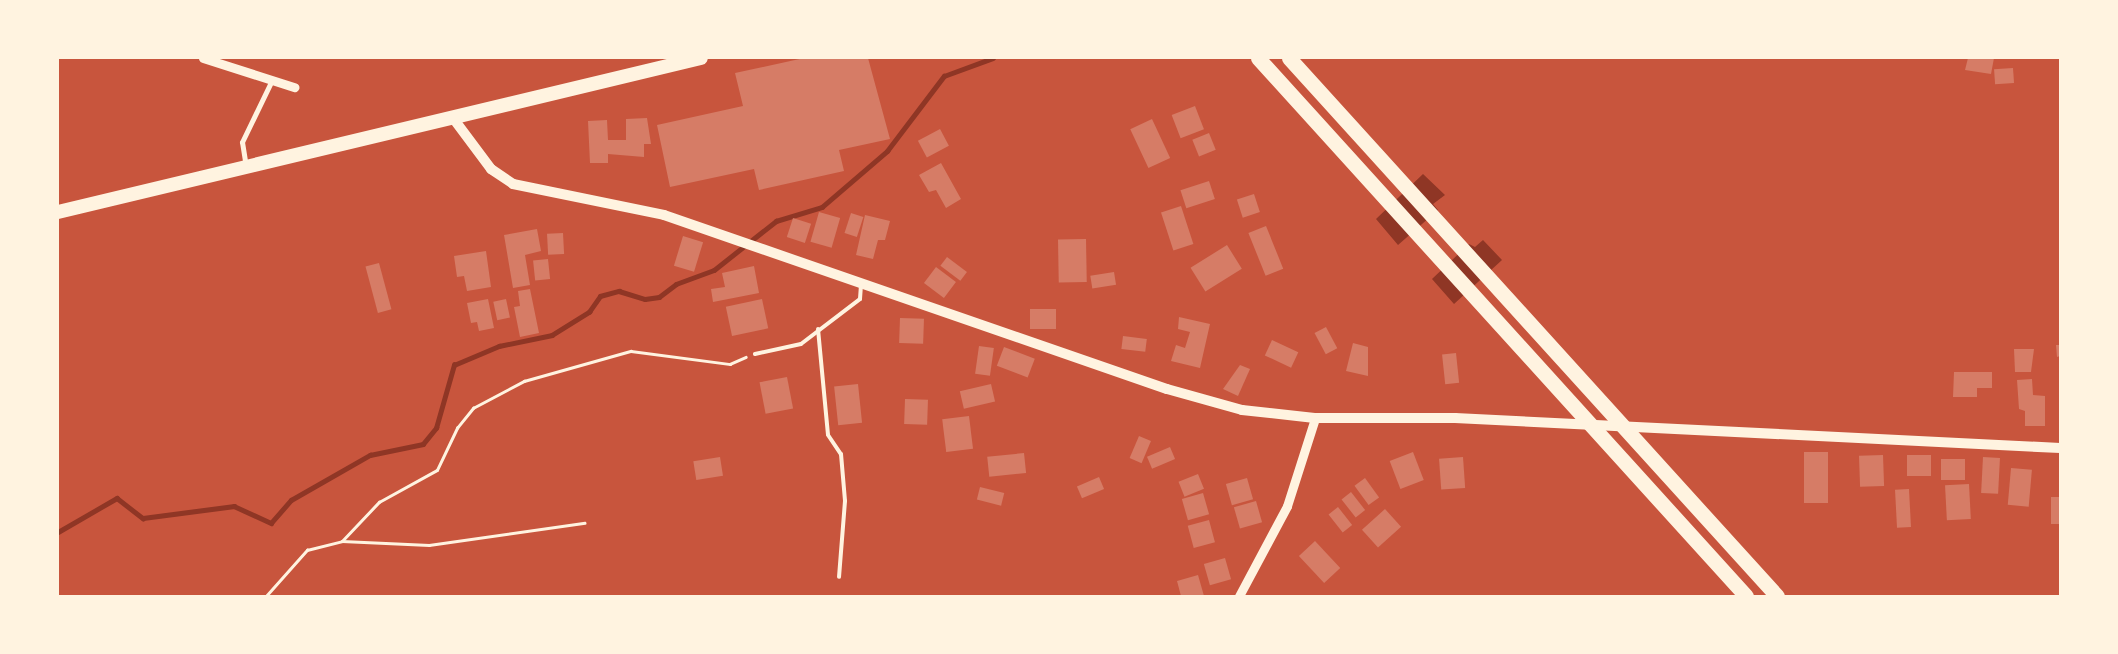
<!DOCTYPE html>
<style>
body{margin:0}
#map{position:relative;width:2118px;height:654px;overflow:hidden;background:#c8553d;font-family:Raleway,sans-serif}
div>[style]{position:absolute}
.water>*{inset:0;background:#8f3625}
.stream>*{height:4.5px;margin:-2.25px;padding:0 2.25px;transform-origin:2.25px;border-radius:2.25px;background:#8f3625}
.building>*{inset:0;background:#d67c66;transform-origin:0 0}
.path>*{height:2.5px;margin:-1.25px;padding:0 1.25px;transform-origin:1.25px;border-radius:1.25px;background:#fff3e0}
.service>*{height:4px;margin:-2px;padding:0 2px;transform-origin:2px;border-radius:2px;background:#fff3e0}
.minor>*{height:5px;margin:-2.5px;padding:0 2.5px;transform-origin:2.5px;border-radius:2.5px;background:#fff3e0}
.tertiary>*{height:9px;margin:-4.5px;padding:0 4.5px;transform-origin:4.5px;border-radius:4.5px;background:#fff3e0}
.secondary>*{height:10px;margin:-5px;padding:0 5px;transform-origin:5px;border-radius:5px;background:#fff3e0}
.trunk>*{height:14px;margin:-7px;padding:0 7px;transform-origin:7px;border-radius:7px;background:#fff3e0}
.motorway>*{height:15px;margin:-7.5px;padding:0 7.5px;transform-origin:7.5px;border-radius:7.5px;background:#fff3e0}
span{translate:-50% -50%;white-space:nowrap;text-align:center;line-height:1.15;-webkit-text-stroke:4px #fff3e0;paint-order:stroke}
.frame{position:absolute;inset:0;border:59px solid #fff3e0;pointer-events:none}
</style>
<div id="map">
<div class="water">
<i style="clip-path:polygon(1423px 174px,1445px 195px,1433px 204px,1438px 210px,1398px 245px,1376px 219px)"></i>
<i style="clip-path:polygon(1483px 240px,1502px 260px,1454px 304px,1432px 279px,1469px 244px,1475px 247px)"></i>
</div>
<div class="stream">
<i style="left:58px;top:532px;width:68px;rotate:-30deg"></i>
<i style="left:117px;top:498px;width:33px;rotate:38deg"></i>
<i style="left:143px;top:518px;width:92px;rotate:-7.5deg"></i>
<i style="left:234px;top:506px;width:41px;rotate:24.7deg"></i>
<i style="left:271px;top:523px;width:30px;rotate:-49deg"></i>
<i style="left:291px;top:500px;width:91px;rotate:-29.7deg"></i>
<i style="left:370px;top:455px;width:54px;rotate:-11.7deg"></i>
<i style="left:423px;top:444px;width:21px;rotate:-51deg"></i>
<i style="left:436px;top:428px;width:66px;rotate:-74.1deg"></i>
<i style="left:454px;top:365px;width:49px;rotate:-22.9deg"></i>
<i style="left:499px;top:346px;width:54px;rotate:-11.7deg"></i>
<i style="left:552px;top:335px;width:44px;rotate:-31.9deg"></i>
<i style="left:589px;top:312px;width:19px;rotate:-55deg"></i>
<i style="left:600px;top:296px;width:20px;rotate:-15deg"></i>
<i style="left:619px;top:291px;width:27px;rotate:17deg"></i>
<i style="left:645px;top:299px;width:14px;rotate:-8deg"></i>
<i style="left:659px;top:297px;width:21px;rotate:-37deg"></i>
<i style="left:676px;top:284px;width:40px;rotate:-20.2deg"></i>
<i style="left:714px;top:270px;width:79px;rotate:-38.3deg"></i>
<i style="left:776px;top:221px;width:48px;rotate:-16.9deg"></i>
<i style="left:822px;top:207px;width:86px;rotate:-40.7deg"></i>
<i style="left:887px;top:151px;width:94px;rotate:-52.8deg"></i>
<i style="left:944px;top:76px;width:52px;rotate:-20.2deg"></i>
</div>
<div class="building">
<i style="clip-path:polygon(804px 58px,868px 58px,890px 139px,839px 150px,844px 171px,759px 190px,754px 169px,670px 187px,657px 125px,743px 106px,735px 73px)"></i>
<i style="clip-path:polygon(1968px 58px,1994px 58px,1991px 74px,1965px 70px)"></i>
<i style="left:2013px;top:68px;width:15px;height:19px;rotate:86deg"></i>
<i style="left:1195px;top:106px;width:25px;height:25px;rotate:69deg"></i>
<i style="clip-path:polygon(647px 118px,651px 144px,644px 144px,644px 157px,608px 154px,608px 163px,590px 163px,588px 121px,607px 120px,608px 140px,626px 140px,626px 119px)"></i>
<i style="left:1152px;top:119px;width:43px;height:24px;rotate:65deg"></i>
<i style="left:940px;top:129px;width:19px;height:25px;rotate:62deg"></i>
<i style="left:1209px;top:133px;width:18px;height:18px;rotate:68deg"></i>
<i style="clip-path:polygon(941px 163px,961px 199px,946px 208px,936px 190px,929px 192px,919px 175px)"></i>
<i style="left:1209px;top:181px;width:19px;height:30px;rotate:72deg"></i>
<i style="left:1254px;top:194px;width:19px;height:18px;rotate:72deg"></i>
<i style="left:1181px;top:206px;width:40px;height:21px;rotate:72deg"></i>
<i style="left:819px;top:212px;width:22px;height:31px;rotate:16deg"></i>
<i style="left:851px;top:213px;width:13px;height:21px;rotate:18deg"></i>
<i style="clip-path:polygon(865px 215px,890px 221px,885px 240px,878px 240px,873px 259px,856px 255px)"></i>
<i style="left:793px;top:218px;width:19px;height:20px;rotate:18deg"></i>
<i style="left:1266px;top:226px;width:46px;height:19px;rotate:68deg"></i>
<i style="clip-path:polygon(537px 229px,541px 251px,525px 255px,530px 285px,513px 288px,504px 235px)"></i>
<i style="left:563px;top:233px;width:21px;height:16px;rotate:87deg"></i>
<i style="left:683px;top:236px;width:21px;height:31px;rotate:17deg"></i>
<i style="left:1086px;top:239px;width:43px;height:28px;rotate:89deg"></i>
<i style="left:1227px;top:245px;width:28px;height:43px;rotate:58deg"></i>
<i style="clip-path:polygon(486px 251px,491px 287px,467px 291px,464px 276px,457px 277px,454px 256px)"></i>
<i style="left:947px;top:257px;width:25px;height:11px;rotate:37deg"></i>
<i style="left:548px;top:259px;width:20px;height:15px;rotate:84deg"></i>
<i style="left:379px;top:263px;width:48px;height:14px;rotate:75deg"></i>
<i style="clip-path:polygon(754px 266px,759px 293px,713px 302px,711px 289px,725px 287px,722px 273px)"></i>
<i style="left:936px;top:267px;width:25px;height:20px;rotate:37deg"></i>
<i style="left:1114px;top:272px;width:13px;height:24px;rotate:81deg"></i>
<i style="clip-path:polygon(530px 289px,539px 333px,520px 337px,514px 307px,520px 306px,518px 291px)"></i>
<i style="clip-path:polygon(488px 299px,494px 328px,479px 331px,477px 322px,471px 323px,467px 303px)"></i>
<i style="left:506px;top:299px;width:19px;height:13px;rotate:78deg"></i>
<i style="left:762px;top:299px;width:30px;height:37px;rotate:78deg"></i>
<i style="left:1030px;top:309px;width:26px;height:20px"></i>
<i style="clip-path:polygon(1179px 317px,1210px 324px,1200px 368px,1171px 361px,1176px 345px,1185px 348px,1190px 332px,1178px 329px)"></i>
<i style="left:900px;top:318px;width:24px;height:25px;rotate:2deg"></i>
<i style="left:1326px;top:327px;width:24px;height:13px;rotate:62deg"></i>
<i style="left:1123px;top:336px;width:24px;height:13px;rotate:7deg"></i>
<i style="left:1272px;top:340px;width:29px;height:17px;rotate:25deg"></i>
<i style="clip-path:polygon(1353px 343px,1368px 347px,1368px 376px,1346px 371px)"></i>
<i style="clip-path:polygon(2056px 345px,2060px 345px,2060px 356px,2057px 357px)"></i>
<i style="left:979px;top:346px;width:15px;height:28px;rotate:8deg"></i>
<i style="left:1004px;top:347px;width:33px;height:20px;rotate:21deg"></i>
<i style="clip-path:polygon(2014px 349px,2034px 349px,2031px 372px,2015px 372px)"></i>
<i style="left:1456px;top:353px;width:30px;height:14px;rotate:84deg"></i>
<i style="clip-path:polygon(1240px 365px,1250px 369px,1238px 396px,1223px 389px)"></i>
<i style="clip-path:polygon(1954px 372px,1992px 372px,1992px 388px,1977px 388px,1977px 397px,1953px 397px)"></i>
<i style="left:787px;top:377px;width:32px;height:28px;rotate:79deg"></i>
<i style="clip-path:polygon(2032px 379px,2033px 395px,2045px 396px,2045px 426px,2025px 426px,2025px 411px,2019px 409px,2017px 380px)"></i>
<i style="left:858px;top:384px;width:39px;height:24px;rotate:84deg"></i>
<i style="left:991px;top:384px;width:18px;height:32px;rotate:77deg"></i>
<i style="left:905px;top:399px;width:23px;height:25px;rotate:2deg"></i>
<i style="left:969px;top:416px;width:33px;height:27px;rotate:83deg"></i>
<i style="left:1139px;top:436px;width:13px;height:24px;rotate:23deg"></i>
<i style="left:1170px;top:447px;width:13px;height:25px;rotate:67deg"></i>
<i style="left:1413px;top:452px;width:30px;height:25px;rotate:69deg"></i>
<i style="left:1804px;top:452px;width:24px;height:51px"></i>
<i style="left:1024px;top:453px;width:20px;height:37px;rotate:84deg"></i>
<i style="left:1883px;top:455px;width:31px;height:24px;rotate:88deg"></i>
<i style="left:1931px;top:455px;width:21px;height:24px;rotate:90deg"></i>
<i style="left:720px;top:457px;width:19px;height:27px;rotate:81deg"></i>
<i style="left:1463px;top:457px;width:31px;height:24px;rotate:86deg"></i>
<i style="left:1983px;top:457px;width:17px;height:36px;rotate:3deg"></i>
<i style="left:1965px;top:459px;width:21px;height:24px;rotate:90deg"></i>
<i style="left:2011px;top:468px;width:21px;height:37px;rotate:5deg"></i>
<i style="left:1198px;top:474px;width:16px;height:21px;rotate:68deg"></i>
<i style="left:1099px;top:477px;width:13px;height:24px;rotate:67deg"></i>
<i style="left:1247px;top:478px;width:22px;height:22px;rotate:74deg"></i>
<i style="left:1365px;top:478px;width:24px;height:13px;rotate:54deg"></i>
<i style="left:1969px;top:484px;width:35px;height:24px;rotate:87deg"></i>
<i style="left:980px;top:487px;width:25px;height:13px;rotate:14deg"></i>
<i style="left:1909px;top:489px;width:38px;height:14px;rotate:87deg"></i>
<i style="left:1351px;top:492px;width:23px;height:12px;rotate:52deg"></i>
<i style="left:1203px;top:493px;width:22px;height:22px;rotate:74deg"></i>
<i style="left:2051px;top:497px;width:9px;height:27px"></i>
<i style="left:1256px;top:501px;width:22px;height:23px;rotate:74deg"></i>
<i style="left:1338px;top:507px;width:23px;height:12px;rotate:52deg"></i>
<i style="left:1385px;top:509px;width:24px;height:31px;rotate:48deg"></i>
<i style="left:1209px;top:520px;width:23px;height:22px;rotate:75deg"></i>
<i style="left:1315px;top:541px;width:37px;height:22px;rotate:47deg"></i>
<i style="left:1225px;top:558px;width:22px;height:22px;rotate:74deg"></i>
<i style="clip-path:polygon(1198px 575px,1204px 596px,1181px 596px,1177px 581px)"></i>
</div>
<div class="path">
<i style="left:342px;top:541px;width:54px;rotate:-46.5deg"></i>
<i style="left:379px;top:502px;width:66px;rotate:-28.9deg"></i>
<i style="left:437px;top:470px;width:47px;rotate:-64.5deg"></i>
<i style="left:457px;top:428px;width:26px;rotate:-51deg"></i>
<i style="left:473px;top:408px;width:58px;rotate:-27.9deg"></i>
<i style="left:524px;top:381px;width:111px;rotate:-15.7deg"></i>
<i style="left:631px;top:351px;width:100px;rotate:7.5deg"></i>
<i style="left:730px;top:364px;width:17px;rotate:-24deg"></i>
<i style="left:266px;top:596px;width:62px;rotate:-48.3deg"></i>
<i style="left:307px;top:550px;width:36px;rotate:-14deg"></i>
<i style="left:342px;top:541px;width:87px;rotate:2.6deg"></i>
<i style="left:429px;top:545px;width:157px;rotate:-8.1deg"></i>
</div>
<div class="service">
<i style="left:818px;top:329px;width:106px;rotate:84.6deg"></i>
<i style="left:828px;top:435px;width:23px;rotate:56deg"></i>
<i style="left:841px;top:454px;width:47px;rotate:85.1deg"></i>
<i style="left:845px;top:501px;width:76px;rotate:94.5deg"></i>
<i style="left:755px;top:354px;width:47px;rotate:-12.3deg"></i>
<i style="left:801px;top:344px;width:74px;rotate:-37.3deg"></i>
<i style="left:860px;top:299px;width:14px;rotate:-86deg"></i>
</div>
<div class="minor">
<i style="left:246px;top:167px;width:25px;rotate:-99deg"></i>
<i style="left:242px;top:142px;width:69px;rotate:-64.2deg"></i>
</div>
<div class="tertiary">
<i style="left:203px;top:58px;width:96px;rotate:17.7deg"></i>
<i style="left:1239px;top:596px;width:102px;rotate:-61.9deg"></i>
<i style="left:1287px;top:506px;width:92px;rotate:-72.3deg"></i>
</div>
<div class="secondary">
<i style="left:453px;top:118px;width:64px;rotate:53.3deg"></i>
<i style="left:491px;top:169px;width:27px;rotate:34deg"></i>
<i style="left:513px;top:184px;width:154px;rotate:11.6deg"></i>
<i style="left:664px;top:215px;width:532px;rotate:19.08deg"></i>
<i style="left:1167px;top:389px;width:78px;rotate:15.6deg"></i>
<i style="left:1242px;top:410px;width:73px;rotate:6.3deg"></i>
<i style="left:1315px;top:418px;width:140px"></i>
<i style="left:1455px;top:418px;width:606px;rotate:2.84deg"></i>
</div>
<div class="trunk">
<i style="left:58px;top:212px;width:661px;rotate:-13.47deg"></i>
</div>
<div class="motorway">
<i style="left:1258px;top:58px;width:726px;rotate:47.79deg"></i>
<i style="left:1289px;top:58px;width:726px;rotate:47.79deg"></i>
</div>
<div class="frame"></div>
</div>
